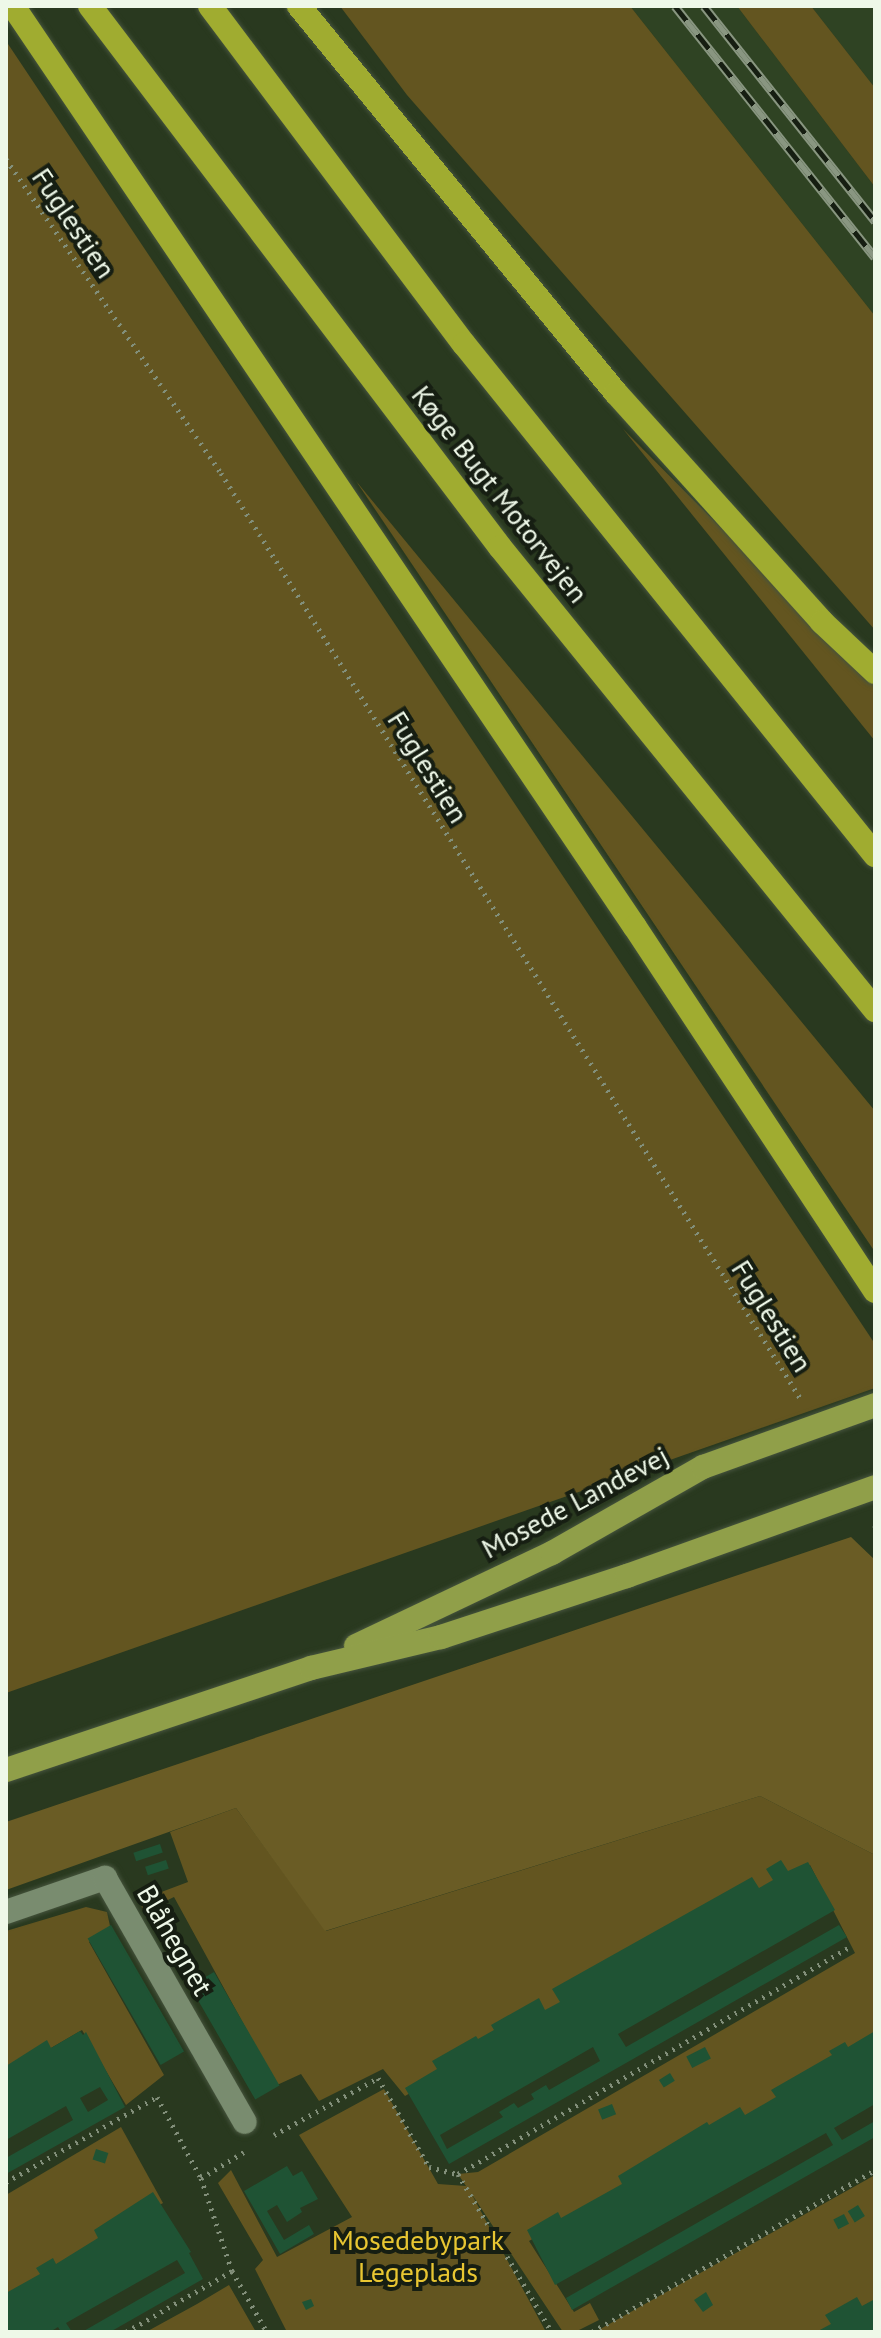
<!DOCTYPE html>
<meta charset="utf-8">
<style>
body{margin:0}
#map{position:relative;width:881px;height:2338px;overflow:hidden;background:#29391f;font-family:"PT Sans",sans-serif}
div>[style]{position:absolute}
.built>*{inset:0;background:#2f4323}
.green>*{inset:0;background:#635520}
.forest>*{inset:0;background:#6a5c25}
.building>*{inset:0;background:#1f5334;transform-origin:0 0}
.path>*{height:5px;margin-top:-2.5px;transform-origin:0;background:repeating-linear-gradient(90deg,#828f7a 0 2px,transparent 0 8px)}
.roads{filter:drop-shadow(0 0 2px #46543d) drop-shadow(0 0 2px #46543d)}
.minor>*{height:24px;margin:-12px;padding:0 12px;transform-origin:12px;border-radius:12px;background:#798c6f}
.major>*{height:24px;margin:-12px;padding:0 12px;transform-origin:12px;border-radius:12px;background:#909f49}
.highway>*{height:24px;margin:-12px;padding:0 12px;transform-origin:12px;border-radius:12px;background:#a0ac30}
.rail>*{height:9px;margin-top:-4.5px;transform-origin:0;background:repeating-linear-gradient(90deg,#161e12 0 18px,#899681 0 36px);box-sizing:border-box;border-block:2px solid #899681}
span{translate:-50% -50%;white-space:nowrap;text-align:center;line-height:1.15;-webkit-text-stroke:8px #161e12;paint-order:stroke}
.street-label{font-size:28px;color:#eef8e8}
.park-label{font-size:28px;color:#e8c632}
.frame{position:absolute;inset:0;border:8px solid #eef8e8;pointer-events:none}
</style>
<div id="map">
<div class="built">
<i style="clip-path:polygon(630px 6px,737px 6px,875px 187px,875px 316px)"></i>
<i style="clip-path:polygon(811px 6px,875px 6px,875px 88px)"></i>
</div>
<div class="green">
<i style="clip-path:polygon(340px 6px,630px 6px,875px 316px,875px 630px,407px 95px)"></i>
<i style="clip-path:polygon(737px 6px,811px 6px,875px 88px,875px 187px)"></i>
<i style="clip-path:polygon(6px 41px,875px 1344px,875px 1388px,6px 1693px)"></i>
<i style="clip-path:polygon(623px 429px,875px 683px,875px 741px)"></i>
<i style="clip-path:polygon(356px 481px,875px 1111px,875px 1252px)"></i>
<i style="clip-path:polygon(760px 1796px,875px 1855px,875px 2044px,529px 2241px,574px 2312px,590px 2303px,599px 2320px,575px 2332px,563px 2332px,471px 2193px,546px 2332px,287px 2332px,255px 2269px,263px 2260px,218px 2183px,231px 2170px,277px 2257px,352px 2217px,299px 2135px,384px 2089px,438px 2184px,466px 2186px,458px 2174px,478px 2172px,855px 1953px,810px 1865px,405px 2096px,383px 2069px,319px 2101px,301px 2074px,277px 2085px,174px 1897px,143px 1912px,140px 1900px,188px 1882px,170px 1832px,236px 1808px,326px 1931px)"></i>
<i style="clip-path:polygon(86px 1907px,107px 1912px,110px 1926px,89px 1942px,164px 2075px,126px 2105px,82px 2030px,6px 2074px,6px 1931px)"></i>
<i style="clip-path:polygon(121px 2127px,163px 2203px,6px 2295px,6px 2195px)"></i>
<i style="clip-path:polygon(875px 2175px,875px 2302px,822px 2332px,595px 2332px)"></i>
<i style="clip-path:polygon(229px 2285px,256px 2332px,146px 2332px,197px 2304px)"></i>
</div>
<div class="forest">
<i style="clip-path:polygon(851px 1537px,875px 1560px,875px 1855px,760px 1796px,325px 1931px,236px 1808px,6px 1890px,6px 1822px)"></i>
</div>
<div class="building">
<i style="left:160px;top:1844px;width:9px;height:28px;rotate:72deg"></i>
<i style="left:166px;top:1860px;width:9px;height:22px;rotate:72deg"></i>
<i style="clip-path:polygon(evenodd,781px 1860px,788px 1871px,808px 1862px,835px 1910px,618px 2034px,626px 2047px,839px 1925px,847px 1937px,449px 2164px,405px 2088px,437px 2069px,432px 2061px,476px 2036px,478px 2039px,494px 2030px,491px 2025px,539px 1998px,545px 2010px,560px 2002px,552px 1989px,752px 1877px,759px 1888px,773px 1880px,766px 1869px,781px 1860px,593px 2047px,600px 2061px,549px 2090px,546px 2085px,531px 2094px,534px 2099px,518px 2108px,514px 2103px,499px 2112px,503px 2117px,447px 2149px,440px 2135px,593px 2047px)"></i>
<i style="left:111px;top:1925px;width:146px;height:27px;rotate:60deg"></i>
<i style="left:214px;top:1972px;width:131px;height:28px;rotate:60deg"></i>
<i style="clip-path:polygon(evenodd,80px 2031px,83px 2035px,86px 2032px,125px 2107px,6px 2174px,6px 2158px,73px 2120px,66px 2106px,6px 2140px,6px 2066px,47px 2040px,51px 2048px,80px 2031px,100px 2087px,108px 2100px,88px 2112px,80px 2098px,100px 2087px)"></i>
<i style="clip-path:polygon(875px 2031px,875px 2104px,834px 2128px,842px 2140px,875px 2121px,875px 2137px,572px 2310px,566px 2298px,833px 2145px,826px 2133px,555px 2285px,527px 2230px,558px 2212px,561px 2218px,622px 2184px,618px 2176px,707px 2122px,709px 2125px,740px 2107px,745px 2115px,776px 2097px,771px 2090px,832px 2055px,829px 2051px,845px 2042px,848px 2047px)"></i>
<i style="left:705px;top:2047px;width:13px;height:21px;rotate:63deg"></i>
<i style="left:670px;top:2073px;width:9px;height:13px;rotate:58deg"></i>
<i style="left:612px;top:2104px;width:11px;height:15px;rotate:68deg"></i>
<i style="left:96px;top:2149px;width:13px;height:11px;rotate:18deg"></i>
<i style="clip-path:polygon(287px 2166px,293px 2176px,302px 2171px,318px 2199px,300px 2208px,302px 2212px,287px 2222px,277px 2205px,267px 2211px,284px 2240px,309px 2225px,314px 2234px,280px 2254px,244px 2191px)"></i>
<i style="clip-path:polygon(153px 2192px,191px 2252px,189px 2253px,203px 2279px,110px 2332px,82px 2332px,185px 2273px,177px 2260px,66px 2323px,72px 2332px,61px 2332px,58px 2327px,50px 2332px,6px 2332px,6px 2293px,40px 2274px,36px 2268px,53px 2258px,56px 2264px,98px 2238px,94px 2230px)"></i>
<i style="left:858px;top:2205px;width:13px;height:12px;rotate:58deg"></i>
<i style="left:844px;top:2214px;width:11px;height:12px;rotate:63deg"></i>
<i style="clip-path:polygon(706px 2292px,713px 2305px,703px 2312px,694px 2300px)"></i>
<i style="clip-path:polygon(857px 2297px,862px 2306px,875px 2299px,875px 2332px,816px 2332px,831px 2324px,825px 2315px)"></i>
<i style="clip-path:polygon(311px 2299px,314px 2306px,306px 2310px,302px 2302px)"></i>
</div>
<div class="path">
<i style="left:6px;top:159px;width:381px;rotate:55.6deg"></i>
<i style="left:221px;top:473px;width:1095px;rotate:57.95deg"></i>
<i style="left:875px;top:1526px;width:1px;rotate:90deg"></i>
<i style="left:274px;top:2135px;width:119px;rotate:-28.7deg"></i>
<i style="left:378px;top:2078px;width:103px;rotate:60.2deg"></i>
<i style="left:429px;top:2167px;width:30px;rotate:14deg"></i>
<i style="left:458px;top:2174px;width:184px;rotate:59.3deg"></i>
<i style="left:458px;top:2174px;width:454px;rotate:-30.1deg"></i>
<i style="left:201px;top:2178px;width:50px;rotate:-31.2deg"></i>
<i style="left:6px;top:2182px;width:173px;rotate:-29.4deg"></i>
<i style="left:157px;top:2097px;width:92px;rotate:61.5deg"></i>
<i style="left:201px;top:2178px;width:98px;rotate:71.6deg"></i>
<i style="left:232px;top:2271px;width:70px;rotate:60.2deg"></i>
<i style="left:126px;top:2332px;width:122px;rotate:-29.9deg"></i>
<i style="left:592px;top:2332px;width:326px;rotate:-29.8deg"></i>
</div>
<div class="roads">
<div class="minor">
<i style="left:6px;top:1912px;width:105px;rotate:-19deg"></i>
<i style="left:105px;top:1878px;width:281px;rotate:60.2deg"></i>
</div>
<div class="major">
<i style="left:356px;top:1646px;width:217px;rotate:-25.4deg"></i>
<i style="left:552px;top:1553px;width:174px;rotate:-29.7deg"></i>
<i style="left:703px;top:1467px;width:183px;rotate:-19.8deg"></i>
<i style="left:6px;top:1770px;width:322px;rotate:-18.5deg"></i>
<i style="left:311px;top:1668px;width:134px;rotate:-13.4deg"></i>
<i style="left:441px;top:1637px;width:196px;rotate:-18.2deg"></i>
<i style="left:627px;top:1576px;width:263px;rotate:-19.7deg"></i>
</div>
<div class="highway">
<i style="left:13px;top:6px;width:1111px;rotate:55.97deg"></i>
<i style="left:635px;top:927px;width:436px;rotate:56.6deg"></i>
<i style="left:90px;top:6px;width:679px;rotate:52.84deg"></i>
<i style="left:500px;top:547px;width:596px;rotate:50.99deg"></i>
<i style="left:210px;top:6px;width:423px;rotate:53.1deg"></i>
<i style="left:464px;top:344px;width:656px;rotate:51.19deg"></i>
<i style="left:299px;top:6px;width:500px;rotate:50.68deg"></i>
<i style="left:616px;top:393px;width:308px;rotate:48deg"></i>
<i style="left:822px;top:622px;width:73px;rotate:43.3deg"></i>
</div>
</div>
<div class="rail">
<i style="left:675px;top:6px;width:321px;rotate:51.5deg"></i>
<i style="left:704px;top:6px;width:275px;rotate:51.5deg"></i>
</div>
<div class="street-label">
<span style="left:74px;top:223px;rotate:56deg">Fuglestien</span>
<span style="left:500px;top:494px;rotate:52deg">Køge Bugt Motorvejen</span>
<span style="left:428px;top:767px;rotate:58deg">Fuglestien</span>
<span style="left:772px;top:1316px;rotate:58deg">Fuglestien</span>
<span style="left:575px;top:1502px;rotate:-28deg">Mosede Landevej</span>
<span style="left:175px;top:1940px;rotate:60deg">Blåhegnet</span>
</div>
<div class="park-label">
<span style="left:418px;top:2256px">Mosedebypark<br>Legeplads</span>
</div>
<div class="frame"></div>
</div>
